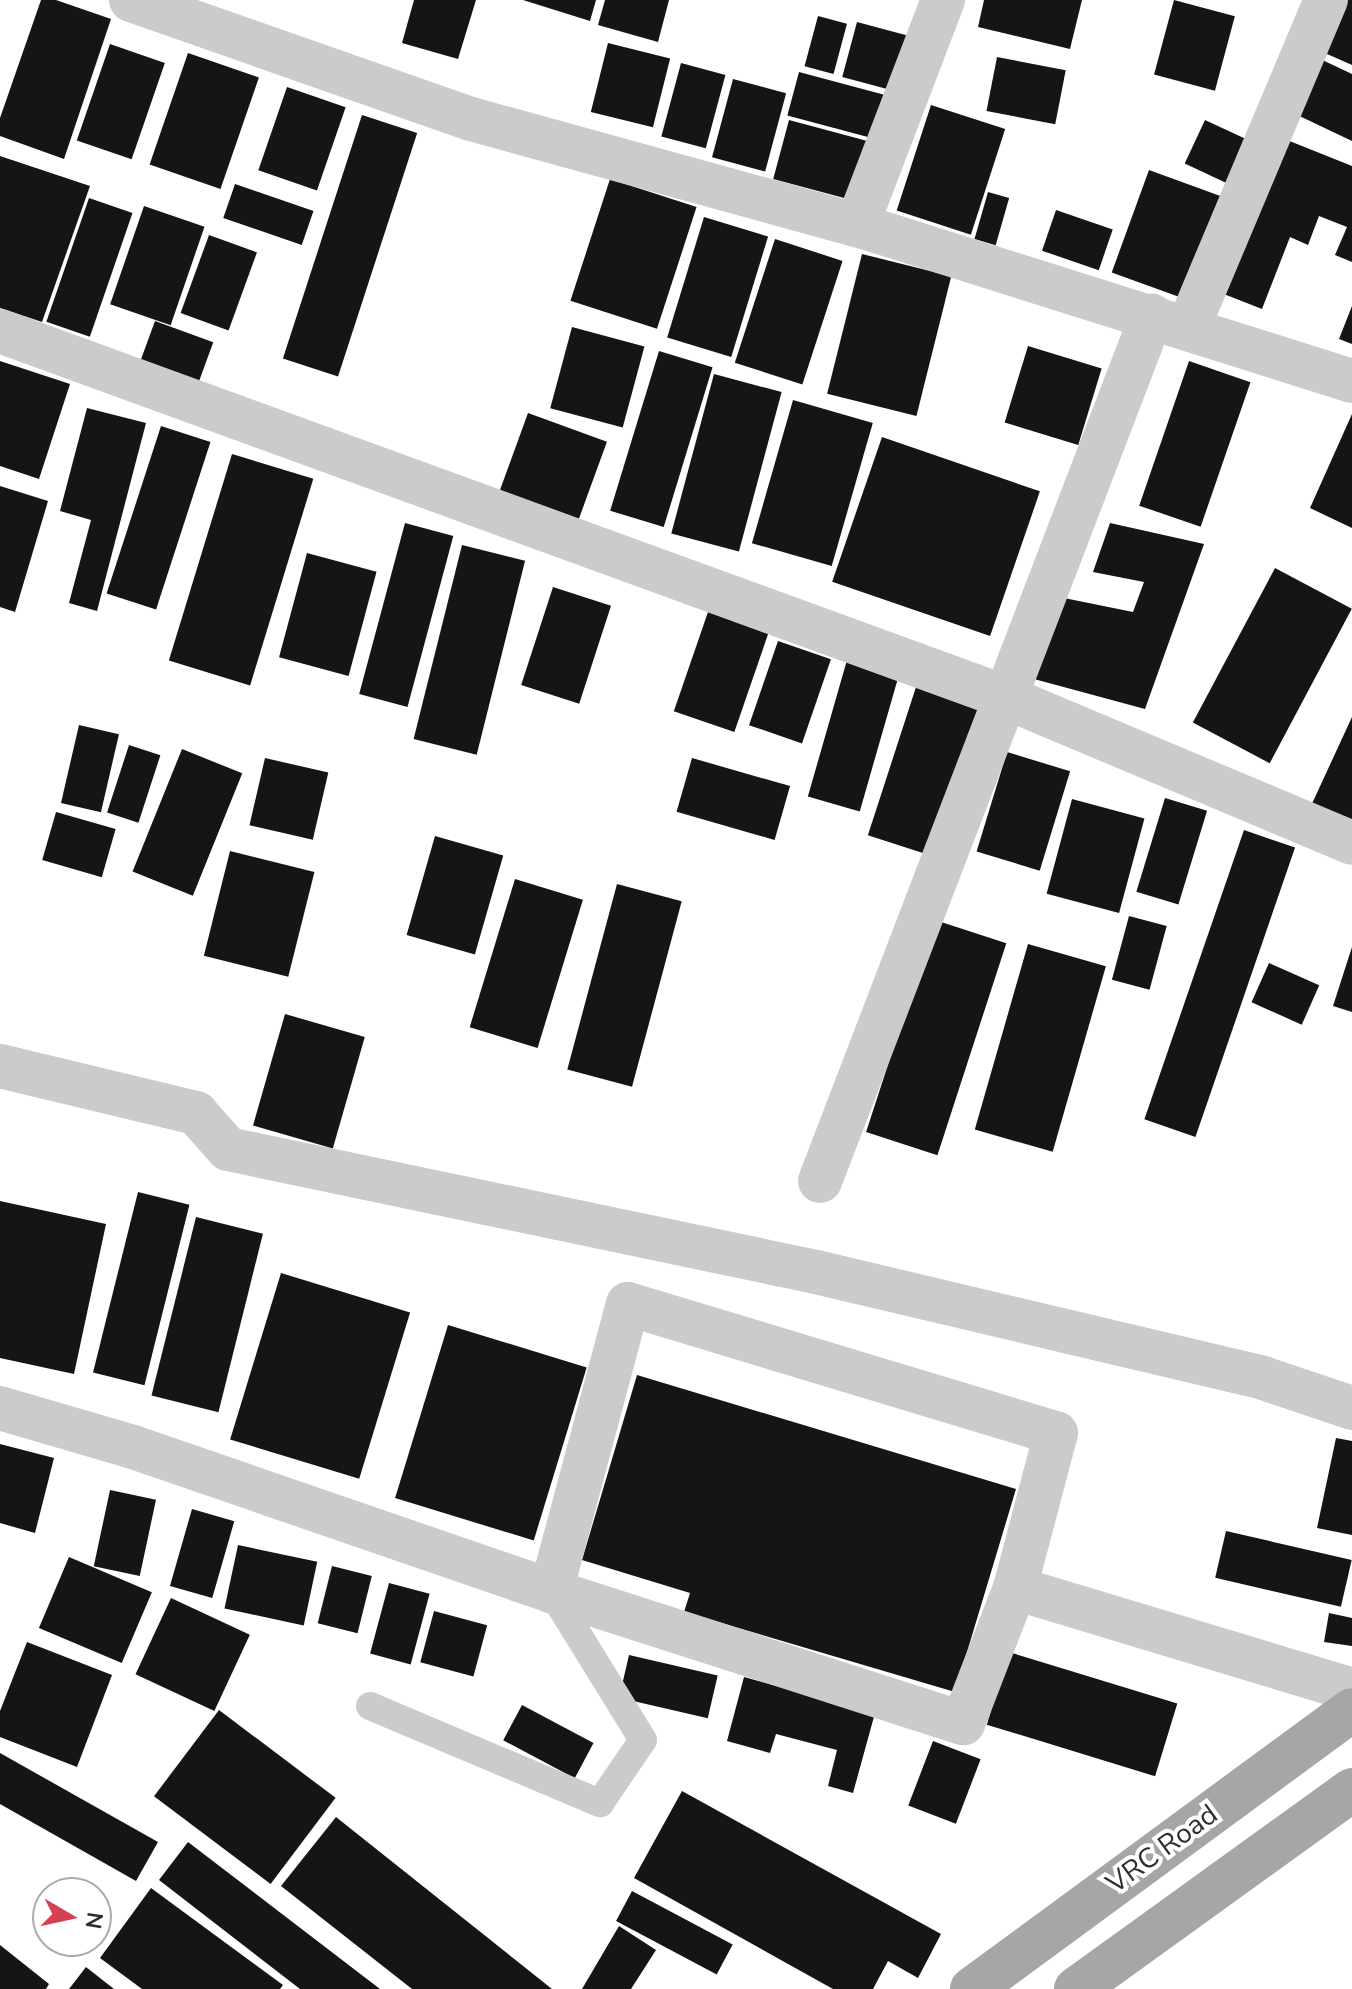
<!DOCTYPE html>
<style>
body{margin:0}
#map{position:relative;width:1352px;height:1989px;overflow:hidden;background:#fff;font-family:"Nunito Sans",sans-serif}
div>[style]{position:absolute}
.building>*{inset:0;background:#151515;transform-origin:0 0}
.service>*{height:28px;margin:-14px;padding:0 14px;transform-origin:14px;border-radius:14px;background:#cbcbcb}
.minor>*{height:44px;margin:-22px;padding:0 22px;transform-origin:22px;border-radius:22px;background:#cbcbcb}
.primary>*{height:44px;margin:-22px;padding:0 22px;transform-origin:22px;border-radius:22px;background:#a6a6a6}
span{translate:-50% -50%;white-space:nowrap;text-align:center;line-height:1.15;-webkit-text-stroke:8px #fff;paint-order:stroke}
.street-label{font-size:28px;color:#2e2e2e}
.north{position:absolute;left:32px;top:1877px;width:80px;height:80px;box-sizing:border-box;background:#fff;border:2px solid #ababab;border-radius:50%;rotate:99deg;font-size:22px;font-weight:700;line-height:32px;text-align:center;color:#2e2e2e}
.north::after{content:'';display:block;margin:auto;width:28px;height:36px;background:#d44152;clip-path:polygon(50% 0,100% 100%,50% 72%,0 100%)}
</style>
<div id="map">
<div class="building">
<i style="clip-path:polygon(41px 0,56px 0,111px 19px,64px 159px,0 136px,0 118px)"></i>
<i style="clip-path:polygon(414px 0,476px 0,458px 59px,402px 43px)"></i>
<i style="clip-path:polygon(523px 0,596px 0,590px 21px)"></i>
<i style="clip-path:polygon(605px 0,669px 0,658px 42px,598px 25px)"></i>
<i style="clip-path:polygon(984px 0,1082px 0,1070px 49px,978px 27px)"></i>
<i style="left:1174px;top:0;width:63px;height:77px;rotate:15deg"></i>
<i style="clip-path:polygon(1341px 0,1352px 0,1352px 65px,1318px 50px)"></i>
<i style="left:818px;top:16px;width:30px;height:52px;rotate:15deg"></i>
<i style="left:857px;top:22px;width:58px;height:57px;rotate:15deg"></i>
<i style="left:608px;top:43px;width:64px;height:71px;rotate:14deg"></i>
<i style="left:110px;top:44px;width:58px;height:102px;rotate:19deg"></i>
<i style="left:188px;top:53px;width:75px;height:118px;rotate:19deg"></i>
<i style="left:997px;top:57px;width:70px;height:55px;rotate:11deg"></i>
<i style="clip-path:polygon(1316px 57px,1352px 74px,1352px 141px,1291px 112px)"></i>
<i style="left:681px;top:63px;width:46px;height:76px;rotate:15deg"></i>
<i style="left:799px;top:72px;width:92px;height:45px;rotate:15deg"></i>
<i style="left:733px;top:79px;width:55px;height:81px;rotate:15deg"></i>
<i style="left:287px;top:87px;width:62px;height:88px;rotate:19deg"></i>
<i style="left:931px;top:105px;width:78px;height:111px;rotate:18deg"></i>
<i style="left:362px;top:115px;width:58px;height:256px;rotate:18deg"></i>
<i style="left:789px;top:120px;width:85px;height:61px;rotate:15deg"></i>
<i style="left:1205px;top:120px;width:63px;height:48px;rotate:25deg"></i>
<i style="clip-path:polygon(1272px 134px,1352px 166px,1352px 262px,1335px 255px,1347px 227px,1319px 216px,1308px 245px,1290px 237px,1262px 309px,1211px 289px)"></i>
<i style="clip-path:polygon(0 156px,90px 186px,42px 322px,0 308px)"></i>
<i style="left:1149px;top:170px;width:89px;height:109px;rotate:20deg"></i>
<i style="left:610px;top:179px;width:91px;height:128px;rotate:18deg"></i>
<i style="left:235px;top:184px;width:83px;height:36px;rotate:19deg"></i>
<i style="left:988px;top:192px;width:22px;height:49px;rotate:16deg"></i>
<i style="left:89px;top:198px;width:46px;height:131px;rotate:19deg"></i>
<i style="left:144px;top:206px;width:64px;height:104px;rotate:19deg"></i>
<i style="left:1056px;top:210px;width:60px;height:43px;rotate:19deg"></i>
<i style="left:704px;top:217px;width:67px;height:126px;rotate:17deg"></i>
<i style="left:209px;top:235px;width:51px;height:83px;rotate:20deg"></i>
<i style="left:775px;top:239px;width:71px;height:130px;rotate:18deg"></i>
<i style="left:862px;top:254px;width:92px;height:144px;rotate:14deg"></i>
<i style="clip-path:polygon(1352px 306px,1352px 344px,1339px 339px)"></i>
<i style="left:155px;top:321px;width:62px;height:52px;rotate:20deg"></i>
<i style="left:572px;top:327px;width:75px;height:84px;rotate:15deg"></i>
<i style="left:1028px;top:346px;width:77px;height:80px;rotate:17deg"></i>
<i style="left:659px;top:351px;width:56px;height:167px;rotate:17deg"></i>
<i style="clip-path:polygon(0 361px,70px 384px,39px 479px,0 466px)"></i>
<i style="left:1189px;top:361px;width:65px;height:153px;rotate:19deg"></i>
<i style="left:714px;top:374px;width:70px;height:165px;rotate:15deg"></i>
<i style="left:793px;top:400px;width:83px;height:149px;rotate:16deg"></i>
<i style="clip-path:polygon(87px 408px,146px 423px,97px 611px,69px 603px,91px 520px,60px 511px)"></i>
<i style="left:528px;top:413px;width:84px;height:88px;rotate:20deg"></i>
<i style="clip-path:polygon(1352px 414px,1352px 528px,1310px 508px)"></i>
<i style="left:161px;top:426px;width:52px;height:176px;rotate:18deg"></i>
<i style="left:882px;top:437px;width:167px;height:153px;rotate:19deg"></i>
<i style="left:232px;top:454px;width:85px;height:216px;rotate:17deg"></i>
<i style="clip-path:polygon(0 486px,48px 501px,15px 612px,0 607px)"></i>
<i style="left:405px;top:523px;width:50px;height:177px;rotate:15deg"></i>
<i style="clip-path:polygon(1110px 523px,1204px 544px,1145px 709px,1034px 679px,1064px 598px,1133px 612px,1144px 582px,1093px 572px)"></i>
<i style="left:462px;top:545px;width:65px;height:200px;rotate:14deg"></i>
<i style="left:307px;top:553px;width:72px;height:108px;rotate:15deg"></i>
<i style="left:1275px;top:568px;width:87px;height:175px;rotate:28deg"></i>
<i style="left:553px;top:587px;width:61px;height:103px;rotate:18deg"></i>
<i style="left:708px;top:612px;width:64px;height:105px;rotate:19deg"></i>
<i style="left:778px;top:641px;width:56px;height:89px;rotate:19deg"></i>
<i style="left:847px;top:660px;width:54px;height:142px;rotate:16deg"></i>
<i style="left:917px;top:684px;width:66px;height:159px;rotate:18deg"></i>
<i style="clip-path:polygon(1352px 717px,1352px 828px,1310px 808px)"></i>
<i style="left:79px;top:725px;width:41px;height:80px;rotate:13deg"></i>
<i style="left:129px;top:745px;width:33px;height:71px;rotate:18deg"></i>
<i style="left:182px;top:749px;width:65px;height:132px;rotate:22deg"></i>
<i style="left:1007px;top:752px;width:66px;height:104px;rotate:17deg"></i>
<i style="left:265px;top:758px;width:65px;height:69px;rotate:13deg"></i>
<i style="left:692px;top:758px;width:102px;height:56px;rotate:16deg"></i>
<i style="left:1165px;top:798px;width:44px;height:98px;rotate:17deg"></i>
<i style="left:1072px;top:799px;width:75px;height:98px;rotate:15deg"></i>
<i style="left:56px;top:812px;width:62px;height:50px;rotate:16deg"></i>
<i style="left:1244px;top:830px;width:54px;height:306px;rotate:19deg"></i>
<i style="left:435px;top:836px;width:71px;height:103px;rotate:16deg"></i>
<i style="left:230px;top:851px;width:87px;height:108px;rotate:14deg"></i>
<i style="left:515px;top:879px;width:71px;height:155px;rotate:17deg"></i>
<i style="left:617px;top:884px;width:67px;height:192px;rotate:15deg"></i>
<i style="left:1129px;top:916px;width:39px;height:66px;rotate:15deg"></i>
<i style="left:935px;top:920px;width:75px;height:223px;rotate:18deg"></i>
<i style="left:1028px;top:944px;width:81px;height:193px;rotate:16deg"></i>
<i style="clip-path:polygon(1352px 947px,1352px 1012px,1333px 1006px)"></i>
<i style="left:1269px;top:963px;width:55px;height:43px;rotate:24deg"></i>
<i style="left:285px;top:1014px;width:83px;height:116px;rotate:16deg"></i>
<i style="left:138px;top:1192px;width:53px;height:186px;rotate:14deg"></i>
<i style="clip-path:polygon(0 1201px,106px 1224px,74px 1374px,0 1358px)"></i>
<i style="left:196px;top:1217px;width:69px;height:184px;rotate:14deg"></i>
<i style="left:281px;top:1273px;width:135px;height:174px;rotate:17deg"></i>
<i style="left:448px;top:1325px;width:145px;height:181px;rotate:17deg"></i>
<i style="clip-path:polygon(637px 1375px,1016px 1489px,955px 1692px,684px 1612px,690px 1593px,582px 1560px)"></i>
<i style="clip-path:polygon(1336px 1438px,1352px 1441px,1352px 1535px,1317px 1528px)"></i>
<i style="clip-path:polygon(0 1444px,54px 1458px,35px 1533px,0 1523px)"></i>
<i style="left:110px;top:1490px;width:47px;height:78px;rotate:12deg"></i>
<i style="left:192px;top:1509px;width:44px;height:80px;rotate:16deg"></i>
<i style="left:1226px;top:1531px;width:129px;height:48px;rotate:13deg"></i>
<i style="left:238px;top:1545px;width:81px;height:65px;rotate:12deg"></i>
<i style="left:69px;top:1557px;width:90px;height:77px;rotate:23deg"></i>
<i style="left:332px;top:1566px;width:41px;height:59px;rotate:14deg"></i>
<i style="left:389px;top:1583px;width:42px;height:73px;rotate:15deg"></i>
<i style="left:171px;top:1598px;width:87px;height:84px;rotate:25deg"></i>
<i style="left:434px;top:1611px;width:55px;height:53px;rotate:15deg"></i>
<i style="clip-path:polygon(1329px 1613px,1352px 1618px,1352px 1646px,1324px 1642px)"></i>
<i style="clip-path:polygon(27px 1642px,112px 1675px,77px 1767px,0 1737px,0 1711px)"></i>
<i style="left:1009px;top:1652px;width:176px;height:76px;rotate:17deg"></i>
<i style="left:629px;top:1655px;width:91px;height:44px;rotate:13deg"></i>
<i style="clip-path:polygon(744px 1677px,875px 1713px,853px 1793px,828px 1786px,837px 1750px,776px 1734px,770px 1753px,727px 1741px)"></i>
<i style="left:522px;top:1705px;width:81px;height:40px;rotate:28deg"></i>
<i style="left:219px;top:1710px;width:146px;height:108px;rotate:37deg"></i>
<i style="left:933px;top:1741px;width:51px;height:69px;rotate:21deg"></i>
<i style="clip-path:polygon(0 1753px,158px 1842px,136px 1881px,0 1804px)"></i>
<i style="clip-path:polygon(682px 1791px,941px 1934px,918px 1978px,888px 1961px,873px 1989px,833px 1989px,634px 1878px)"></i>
<i style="clip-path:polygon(336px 1817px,552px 1989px,412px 1989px,281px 1886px)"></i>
<i style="clip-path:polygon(188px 1842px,380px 1989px,300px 1989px,159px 1880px)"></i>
<i style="clip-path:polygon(151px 1888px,283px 1985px,280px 1989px,142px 1989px,100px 1958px)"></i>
<i style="left:632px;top:1891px;width:114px;height:34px;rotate:28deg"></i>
<i style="clip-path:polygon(619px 1926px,656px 1950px,631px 1989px,582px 1989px)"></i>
<i style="clip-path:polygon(0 1945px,49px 1984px,46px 1989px,0 1989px)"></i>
<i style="clip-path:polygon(86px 1967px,114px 1989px,69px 1989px)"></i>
</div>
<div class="service">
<i style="left:370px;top:1706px;width:250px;rotate:22.9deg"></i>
<i style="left:600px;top:1803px;width:76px;rotate:-55.7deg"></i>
<i style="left:643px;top:1740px;width:175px;rotate:-121.7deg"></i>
</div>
<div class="minor">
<i style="left:131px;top:0;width:360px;rotate:19.3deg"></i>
<i style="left:471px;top:119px;width:400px;rotate:15.4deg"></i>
<i style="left:943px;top:0;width:241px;rotate:110.9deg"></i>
<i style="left:857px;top:225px;width:519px;rotate:17.49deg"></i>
<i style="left:1188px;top:328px;width:356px;rotate:-67.2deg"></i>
<i style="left:0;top:331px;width:1070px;rotate:20.01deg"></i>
<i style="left:1005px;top:697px;width:376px;rotate:22.8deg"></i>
<i style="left:0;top:1066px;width:202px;rotate:13.5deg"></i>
<i style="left:196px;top:1113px;width:48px;rotate:48.4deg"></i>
<i style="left:228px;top:1149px;width:601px;rotate:11.81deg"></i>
<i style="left:816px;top:1272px;width:459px;rotate:13.3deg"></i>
<i style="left:1263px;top:1378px;width:94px;rotate:18.6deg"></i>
<i style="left:820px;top:1181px;width:927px;rotate:-69.02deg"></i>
<i style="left:0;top:1408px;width:139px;rotate:16.3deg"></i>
<i style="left:133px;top:1447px;width:442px;rotate:19deg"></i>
<i style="left:551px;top:1591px;width:297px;rotate:-75deg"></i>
<i style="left:628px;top:1304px;width:447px;rotate:16.8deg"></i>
<i style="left:1056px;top:1433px;width:160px;rotate:104.8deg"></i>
<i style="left:1015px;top:1588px;width:352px;rotate:16.8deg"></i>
<i style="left:551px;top:1591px;width:433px;rotate:17.8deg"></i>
<i style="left:963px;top:1723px;width:145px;rotate:-68.9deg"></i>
</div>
<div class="primary">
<i style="left:972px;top:1989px;width:471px;rotate:-36.3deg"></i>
<i style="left:1076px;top:1989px;width:340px;rotate:-35.8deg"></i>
</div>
<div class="street-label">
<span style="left:1162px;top:1849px;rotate:-36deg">VRC Road</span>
</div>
<div class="north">N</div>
</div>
